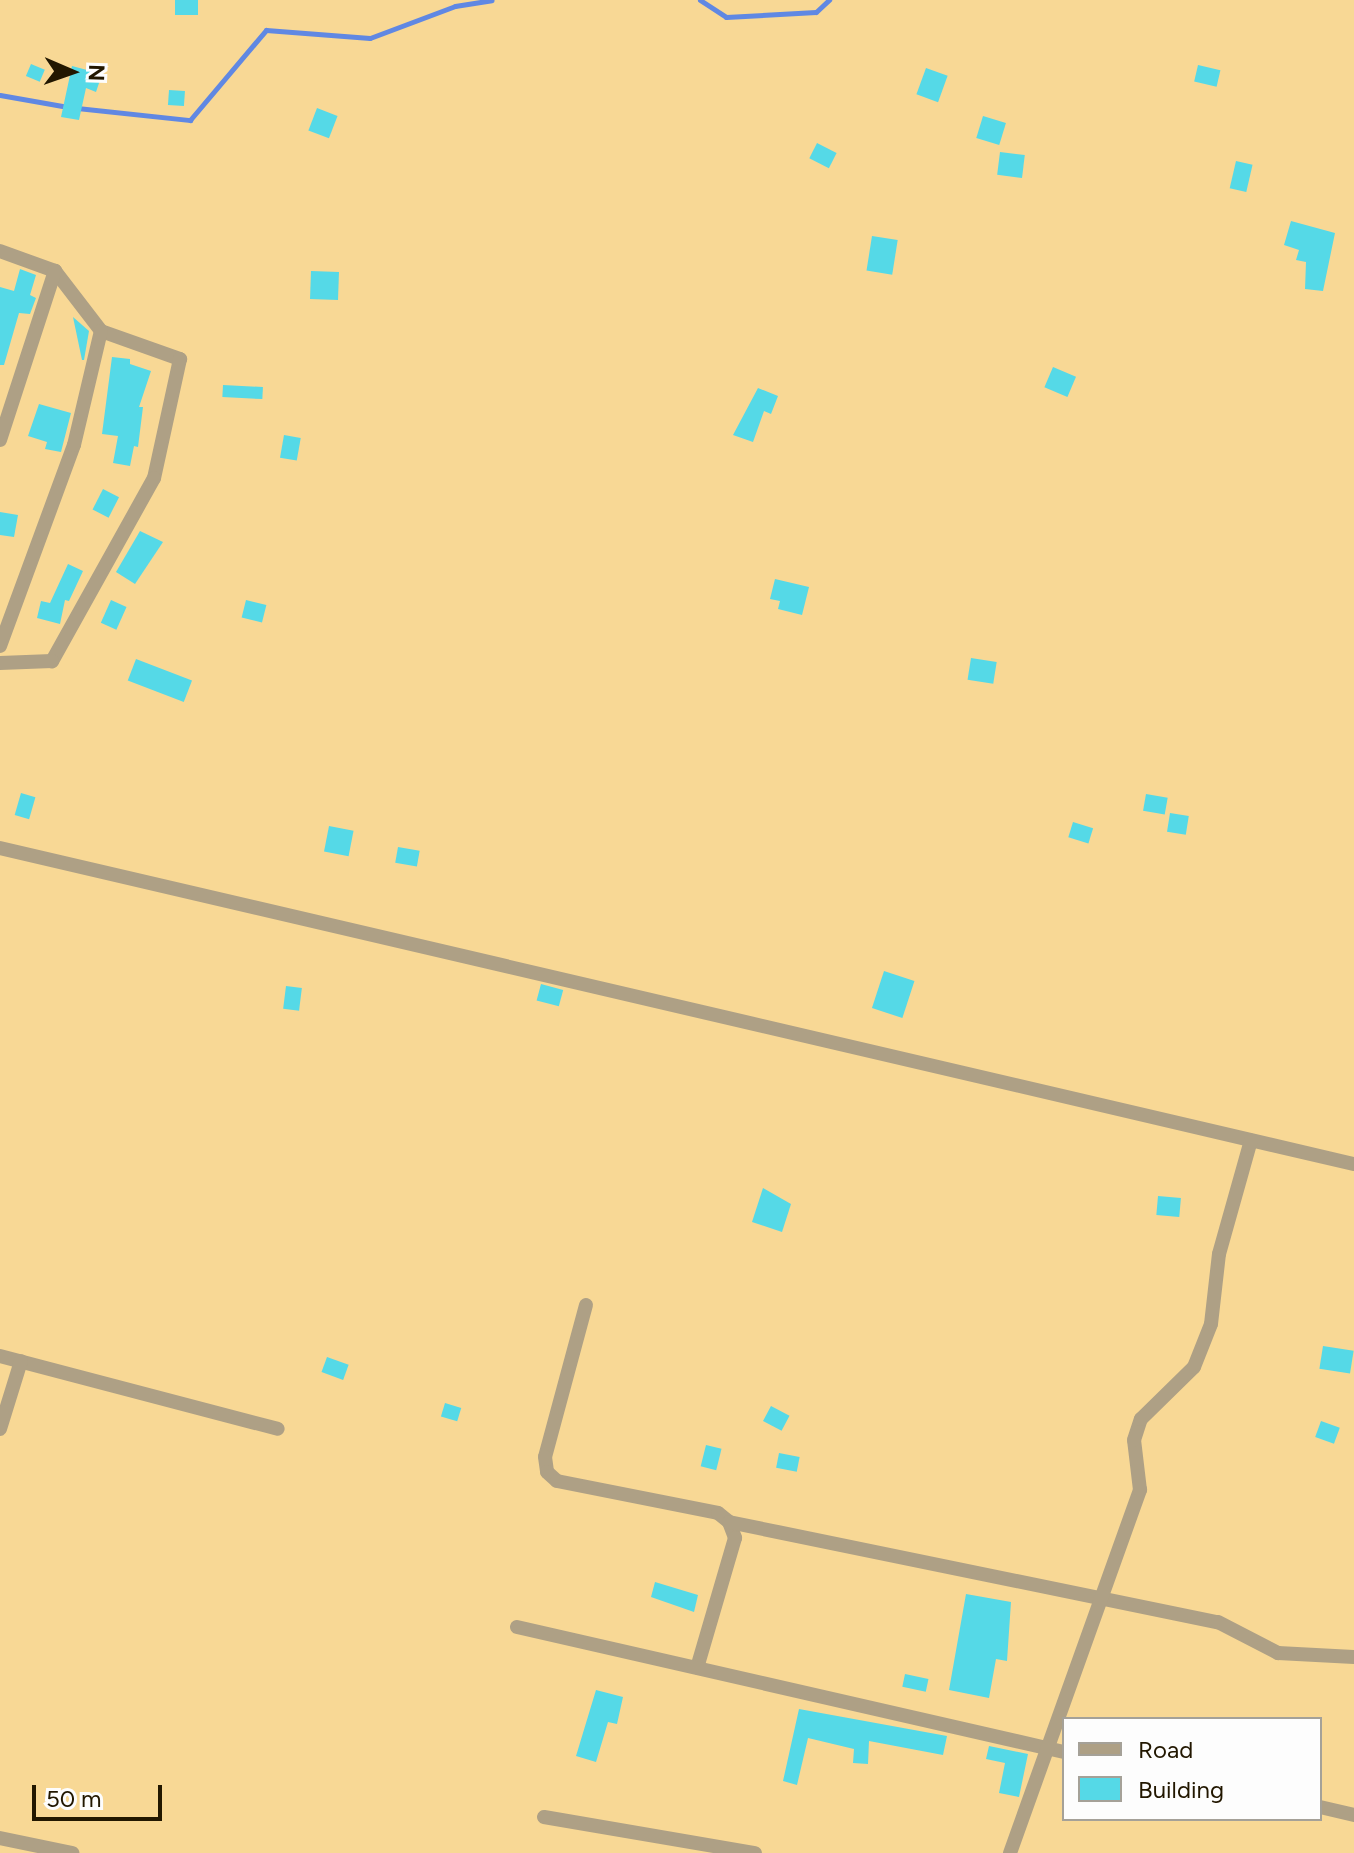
<!DOCTYPE html>
<style>
body{margin:0}
#map{position:relative;width:1354px;height:1853px;overflow:hidden;background:#f8d895;font-family:Figtree,sans-serif}
div>[style]{position:absolute}
.stream>*{height:5px;margin:-2.5px;padding:0 2.5px;transform-origin:2.5px;border-radius:2.5px;background:#6088e3}
.building>*{inset:0;background:#55d9e7;transform-origin:0 0}
.minor>*{height:14px;margin:-7px;padding:0 7px;transform-origin:7px;border-radius:7px;background:#aea085}
span{translate:-50% -50%;white-space:nowrap;text-align:center;line-height:1.15;-webkit-text-stroke:8px #fdfdfd;paint-order:stroke}
.legend{position:absolute;left:1062px;top:1717px;width:260px;height:104px;box-sizing:border-box;background:#fdfdfd;border:2px solid #a5a198;margin:0;padding:10px 14px;list-style:none;font-size:24px;color:#221700}
.legend li{display:flex;align-items:center;gap:16px;height:40px}
.legend b{width:40px;border:2px solid #a5a198}
.north{position:absolute;left:32px;top:32px;width:80px;height:80px;-webkit-text-stroke:6px #fdfdfd;paint-order:stroke;rotate:92deg;font-size:22px;font-weight:700;line-height:32px;text-align:center;color:#221700}
.north::after{content:'';display:block;margin:auto;width:28px;height:36px;background:#221700;clip-path:polygon(50% 0,100% 100%,50% 72%,0 100%)}
.scale{position:absolute;left:32px;top:1785px;width:130px;height:36px;box-sizing:border-box;border:4px solid #221700;border-top:0;padding-left:10px;font-size:24px;line-height:28px;white-space:nowrap;color:#221700;-webkit-text-stroke:6px #fdfdfd;paint-order:stroke}
</style>
<div id="map">
<div class="stream">
<i style="left:700px;top:0;width:31px;rotate:33deg"></i>
<i style="left:726px;top:17px;width:90px;rotate:-3.2deg"></i>
<i style="left:816px;top:12px;width:18px;rotate:-43deg"></i>
<i style="left:0;top:95px;width:69px;rotate:10deg"></i>
<i style="left:77px;top:108px;width:114px;rotate:6.1deg"></i>
<i style="left:190px;top:120px;width:118px;rotate:-49.8deg"></i>
<i style="left:266px;top:30px;width:104px;rotate:4.4deg"></i>
<i style="left:370px;top:38px;width:91px;rotate:-20.6deg"></i>
<i style="left:455px;top:6px;width:37px;rotate:-9deg"></i>
</div>
<div class="building">
<i style="left:175px;top:0;width:23px;height:15px"></i>
<i style="left:31px;top:64px;width:15px;height:13px;rotate:23deg"></i>
<i style="left:1198px;top:65px;width:23px;height:17px;rotate:13deg"></i>
<i style="clip-path:polygon(72px 66px,102px 74px,96px 92px,86px 88px,79px 120px,61px 117px)"></i>
<i style="left:926px;top:68px;width:23px;height:28px;rotate:20deg"></i>
<i style="left:169px;top:90px;width:16px;height:15px;rotate:4deg"></i>
<i style="left:317px;top:108px;width:22px;height:24px;rotate:21deg"></i>
<i style="left:983px;top:116px;width:24px;height:23px;rotate:17deg"></i>
<i style="left:817px;top:143px;width:22px;height:17px;rotate:27deg"></i>
<i style="left:1000px;top:152px;width:25px;height:23px;rotate:7deg"></i>
<i style="left:1236px;top:161px;width:17px;height:28px;rotate:13deg"></i>
<i style="clip-path:polygon(1291px 221px,1335px 233px,1323px 291px,1305px 289px,1306px 262px,1296px 260px,1299px 250px,1284px 245px)"></i>
<i style="left:872px;top:236px;width:26px;height:35px;rotate:9deg"></i>
<i style="clip-path:polygon(20px 269px,36px 275px,30px 295px,36px 298px,30px 314px,19px 313px,4px 365px,0 365px,0 287px,14px 291px)"></i>
<i style="left:311px;top:271px;width:28px;height:28px;rotate:2deg"></i>
<i style="clip-path:polygon(73px 317px,89px 331px,84px 360px,82px 360px)"></i>
<i style="clip-path:polygon(112px 357px,130px 359px,130px 364px,151px 371px,139px 407px,143px 407px,138px 447px,134px 446px,130px 466px,113px 463px,118px 436px,102px 434px)"></i>
<i style="left:1053px;top:367px;width:25px;height:22px;rotate:23deg"></i>
<i style="left:223px;top:385px;width:40px;height:12px;rotate:3deg"></i>
<i style="clip-path:polygon(758px 388px,778px 396px,771px 414px,764px 411px,753px 442px,733px 435px)"></i>
<i style="clip-path:polygon(39px 404px,71px 413px,61px 452px,45px 449px,47px 442px,28px 436px)"></i>
<i style="left:284px;top:435px;width:17px;height:23px;rotate:10deg"></i>
<i style="left:103px;top:489px;width:18px;height:23px;rotate:27deg"></i>
<i style="clip-path:polygon(0 512px,18px 515px,14px 537px,0 535px)"></i>
<i style="clip-path:polygon(140px 531px,163px 542px,135px 584px,116px 572px)"></i>
<i style="clip-path:polygon(68px 564px,83px 571px,69px 601px,65px 600px,60px 624px,37px 618px,41px 601px,50px 603px)"></i>
<i style="clip-path:polygon(775px 579px,809px 587px,802px 615px,778px 609px,780px 601px,770px 599px)"></i>
<i style="left:111px;top:600px;width:17px;height:25px;rotate:24deg"></i>
<i style="left:246px;top:600px;width:21px;height:18px;rotate:14deg"></i>
<i style="left:971px;top:658px;width:26px;height:22px;rotate:9deg"></i>
<i style="left:136px;top:659px;width:60px;height:23px;rotate:21deg"></i>
<i style="left:21px;top:793px;width:15px;height:23px;rotate:16deg"></i>
<i style="left:1146px;top:794px;width:22px;height:17px;rotate:10deg"></i>
<i style="left:1170px;top:813px;width:19px;height:19px;rotate:9deg"></i>
<i style="left:1073px;top:822px;width:21px;height:16px;rotate:17deg"></i>
<i style="left:329px;top:826px;width:25px;height:26px;rotate:11deg"></i>
<i style="left:398px;top:847px;width:22px;height:16px;rotate:10deg"></i>
<i style="left:884px;top:971px;width:32px;height:39px;rotate:18deg"></i>
<i style="left:541px;top:984px;width:23px;height:17px;rotate:15deg"></i>
<i style="left:286px;top:986px;width:16px;height:23px;rotate:7deg"></i>
<i style="clip-path:polygon(763px 1188px,791px 1204px,782px 1232px,752px 1222px)"></i>
<i style="left:1158px;top:1196px;width:23px;height:19px;rotate:5deg"></i>
<i style="left:1323px;top:1346px;width:31px;height:23px;rotate:9deg"></i>
<i style="left:327px;top:1357px;width:23px;height:16px;rotate:20deg"></i>
<i style="left:445px;top:1403px;width:17px;height:14px;rotate:17deg"></i>
<i style="left:771px;top:1406px;width:21px;height:17px;rotate:28deg"></i>
<i style="left:1321px;top:1421px;width:20px;height:17px;rotate:20deg"></i>
<i style="left:706px;top:1445px;width:16px;height:22px;rotate:14deg"></i>
<i style="left:779px;top:1453px;width:21px;height:15px;rotate:11deg"></i>
<i style="clip-path:polygon(655px 1582px,698px 1595px,694px 1612px,651px 1597px)"></i>
<i style="clip-path:polygon(966px 1594px,1011px 1602px,1007px 1661px,996px 1659px,989px 1698px,949px 1690px)"></i>
<i style="left:905px;top:1674px;width:24px;height:13px;rotate:12deg"></i>
<i style="clip-path:polygon(596px 1690px,623px 1697px,617px 1724px,608px 1722px,596px 1762px,576px 1756px)"></i>
<i style="clip-path:polygon(799px 1709px,947px 1736px,943px 1755px,869px 1741px,868px 1764px,853px 1763px,854px 1749px,808px 1738px,797px 1785px,783px 1781px)"></i>
<i style="clip-path:polygon(989px 1746px,1028px 1754px,1019px 1797px,999px 1793px,1005px 1763px,986px 1759px)"></i>
</div>
<div class="minor">
<i style="left:0;top:251px;width:59px;rotate:20deg"></i>
<i style="left:55px;top:271px;width:76px;rotate:52.5deg"></i>
<i style="left:101px;top:331px;width:84px;rotate:19.5deg"></i>
<i style="left:180px;top:359px;width:122px;rotate:102.3deg"></i>
<i style="left:154px;top:478px;width:210px;rotate:119.1deg"></i>
<i style="left:52px;top:661px;width:52px;rotate:177.8deg"></i>
<i style="left:0;top:440px;width:178px;rotate:-72deg"></i>
<i style="left:0;top:646px;width:214px;rotate:-69.8deg"></i>
<i style="left:74px;top:445px;width:117px;rotate:-76.7deg"></i>
<i style="left:0;top:848px;width:1390px;rotate:13.14deg"></i>
<i style="left:586px;top:1305px;width:157px;rotate:105.1deg"></i>
<i style="left:545px;top:1457px;width:15px;rotate:82deg"></i>
<i style="left:547px;top:1472px;width:13px;rotate:42deg"></i>
<i style="left:557px;top:1481px;width:164px;rotate:11.2deg"></i>
<i style="left:718px;top:1513px;width:14px;rotate:39deg"></i>
<i style="left:729px;top:1522px;width:17px;rotate:69deg"></i>
<i style="left:735px;top:1538px;width:135px;rotate:106.3deg"></i>
<i style="left:0;top:1356px;width:287px;rotate:14.7deg"></i>
<i style="left:0;top:1429px;width:71px;rotate:-72.8deg"></i>
<i style="left:729px;top:1522px;width:499px;rotate:11.6deg"></i>
<i style="left:1218px;top:1622px;width:68px;rotate:27.3deg"></i>
<i style="left:1278px;top:1653px;width:76px;rotate:3deg"></i>
<i style="left:517px;top:1627px;width:561px;rotate:12.87deg"></i>
<i style="left:1320px;top:1807px;width:35px;rotate:13deg"></i>
<i style="left:544px;top:1817px;width:214px;rotate:9.7deg"></i>
<i style="left:0;top:1838px;width:74px;rotate:11.8deg"></i>
<i style="left:1010px;top:1853px;width:386px;rotate:-70.3deg"></i>
<i style="left:1140px;top:1490px;width:50px;rotate:-96.8deg"></i>
<i style="left:1134px;top:1440px;width:22px;rotate:-72deg"></i>
<i style="left:1141px;top:1419px;width:74px;rotate:-44.5deg"></i>
<i style="left:1194px;top:1367px;width:46px;rotate:-68.4deg"></i>
<i style="left:1211px;top:1324px;width:70px;rotate:-83.5deg"></i>
<i style="left:1219px;top:1254px;width:118px;rotate:-74.3deg"></i>
</div>
<ul class="legend">
<li><b style="height:10px;background:#aea085"></b>Road</li>
<li><b style="height:22px;background:#55d9e7"></b>Building</li>
</ul>
<div class="north">N</div>
<div class="scale">50 m</div>
</div>
